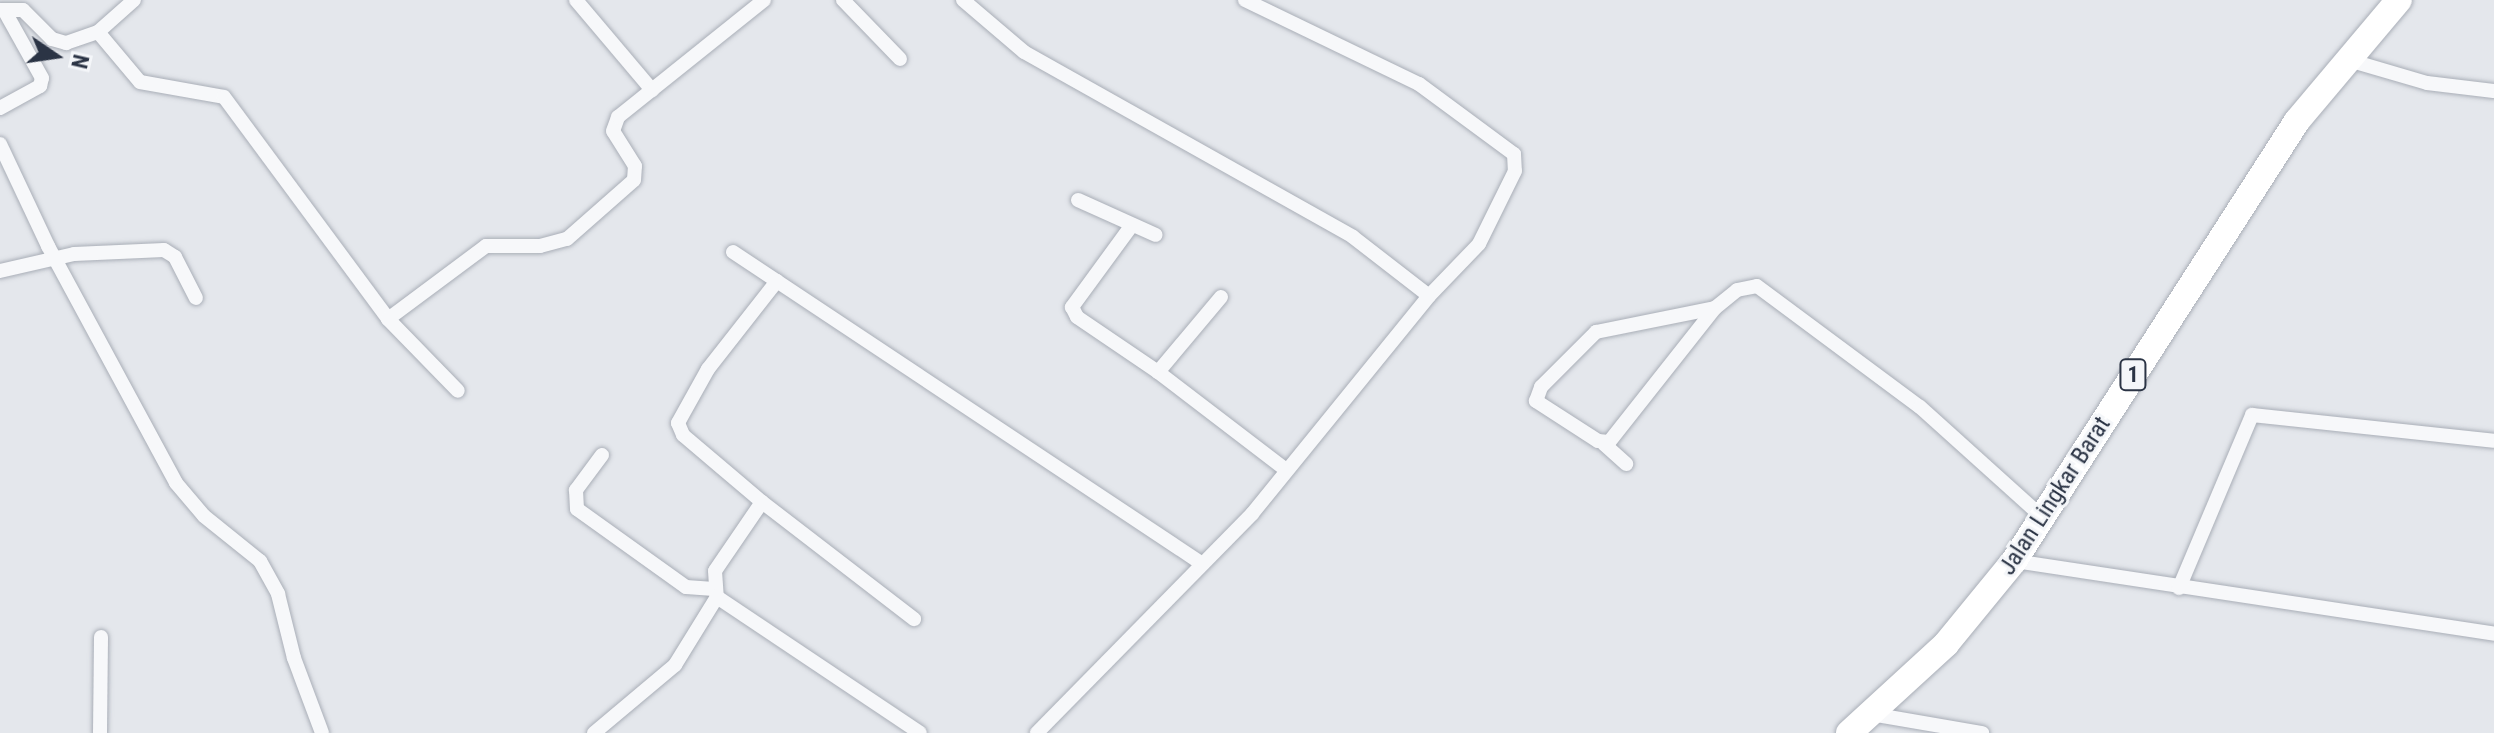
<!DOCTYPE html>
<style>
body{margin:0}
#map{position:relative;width:2494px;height:733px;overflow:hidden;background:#e4e7ec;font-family:"Roboto Condensed",sans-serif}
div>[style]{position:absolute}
.roads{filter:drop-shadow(0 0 2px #a9aeb7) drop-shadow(0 0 2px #a9aeb7)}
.street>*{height:14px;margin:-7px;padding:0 7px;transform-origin:7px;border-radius:7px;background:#f7f8fa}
.highway>*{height:26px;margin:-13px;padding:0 13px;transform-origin:13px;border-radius:13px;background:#fff}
span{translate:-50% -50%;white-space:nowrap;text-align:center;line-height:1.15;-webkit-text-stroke:6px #f4f6f9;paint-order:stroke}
.shield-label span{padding:2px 6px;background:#f4f6f9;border:2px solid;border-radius:6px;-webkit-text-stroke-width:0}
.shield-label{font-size:22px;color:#2b3445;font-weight:700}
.street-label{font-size:24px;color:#2b3445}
.north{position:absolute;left:16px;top:16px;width:80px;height:80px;-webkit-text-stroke:6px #f4f6f9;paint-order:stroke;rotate:103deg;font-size:22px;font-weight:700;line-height:32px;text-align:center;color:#2b3445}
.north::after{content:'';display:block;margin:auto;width:28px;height:36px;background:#2b3445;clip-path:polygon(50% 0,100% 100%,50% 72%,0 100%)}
</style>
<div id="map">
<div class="roads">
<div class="street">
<i style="left:576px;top:0;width:118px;rotate:49.8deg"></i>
<i style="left:843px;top:0;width:82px;rotate:46deg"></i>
<i style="left:963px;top:0;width:80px;rotate:40.4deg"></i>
<i style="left:1024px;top:52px;width:377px;rotate:29.3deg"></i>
<i style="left:1353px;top:237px;width:96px;rotate:37.8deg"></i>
<i style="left:1429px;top:296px;width:281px;rotate:129.1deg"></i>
<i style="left:1252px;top:514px;width:307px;rotate:134.5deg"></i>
<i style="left:1245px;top:0;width:193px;rotate:25.8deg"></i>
<i style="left:1419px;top:84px;width:118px;rotate:36.4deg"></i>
<i style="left:1514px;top:154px;width:17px;rotate:87deg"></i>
<i style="left:1515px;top:171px;width:81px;rotate:116.3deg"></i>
<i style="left:1479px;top:244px;width:72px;rotate:133.9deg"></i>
<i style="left:0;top:10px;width:23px"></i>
<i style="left:23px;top:10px;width:41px;rotate:45deg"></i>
<i style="left:52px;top:39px;width:15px;rotate:16deg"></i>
<i style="left:66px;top:43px;width:34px;rotate:-19deg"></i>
<i style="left:98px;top:32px;width:65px;rotate:50deg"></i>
<i style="left:140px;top:82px;width:85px;rotate:10.1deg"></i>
<i style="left:224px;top:97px;width:276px;rotate:53.5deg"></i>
<i style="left:388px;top:319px;width:100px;rotate:45.8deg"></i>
<i style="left:98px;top:32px;width:48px;rotate:-41.6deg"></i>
<i style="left:2345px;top:59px;width:85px;rotate:16.3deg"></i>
<i style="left:2427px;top:83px;width:67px;rotate:6.8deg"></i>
<i style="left:0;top:108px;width:46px;rotate:-28.8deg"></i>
<i style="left:40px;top:86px;width:8px;rotate:-76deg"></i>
<i style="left:42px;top:78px;width:78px;rotate:-119.2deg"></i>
<i style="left:0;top:144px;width:113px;rotate:64.8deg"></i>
<i style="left:48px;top:246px;width:269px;rotate:61.6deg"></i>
<i style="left:176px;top:483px;width:43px;rotate:49.7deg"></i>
<i style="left:204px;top:516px;width:72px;rotate:38.8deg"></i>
<i style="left:260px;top:561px;width:38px;rotate:61deg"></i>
<i style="left:278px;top:594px;width:66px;rotate:76deg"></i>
<i style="left:294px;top:658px;width:80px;rotate:69.5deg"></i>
<i style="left:1078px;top:200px;width:85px;rotate:24.2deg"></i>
<i style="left:1132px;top:225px;width:102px;rotate:126.2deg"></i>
<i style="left:1072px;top:307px;width:11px;rotate:63deg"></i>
<i style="left:1077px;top:317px;width:98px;rotate:34.2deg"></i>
<i style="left:733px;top:252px;width:562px;rotate:33.61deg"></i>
<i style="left:0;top:271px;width:76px;rotate:-12.9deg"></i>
<i style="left:74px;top:254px;width:90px;rotate:-2.5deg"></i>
<i style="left:164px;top:250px;width:13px;rotate:32deg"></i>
<i style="left:175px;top:257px;width:46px;rotate:62.9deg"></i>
<i style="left:777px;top:281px;width:112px;rotate:128.1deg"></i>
<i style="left:708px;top:369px;width:62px;rotate:119.1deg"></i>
<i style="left:678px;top:423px;width:13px;rotate:67deg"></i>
<i style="left:683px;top:435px;width:104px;rotate:40.3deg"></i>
<i style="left:762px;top:502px;width:192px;rotate:37.6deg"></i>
<i style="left:1221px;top:297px;width:98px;rotate:130deg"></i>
<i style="left:1158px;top:372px;width:161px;rotate:37.4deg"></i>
<i style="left:1715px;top:308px;width:171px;rotate:128.3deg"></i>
<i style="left:1609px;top:442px;width:11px;rotate:-175deg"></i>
<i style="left:1598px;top:441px;width:74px;rotate:-147.2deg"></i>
<i style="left:1536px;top:401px;width:15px;rotate:-70deg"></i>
<i style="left:1541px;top:387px;width:78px;rotate:-45deg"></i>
<i style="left:1596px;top:332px;width:121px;rotate:-11.4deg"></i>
<i style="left:1715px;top:308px;width:28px;rotate:-39deg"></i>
<i style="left:1737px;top:290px;width:20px;rotate:-11deg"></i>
<i style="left:1757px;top:286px;width:203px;rotate:36.6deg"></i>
<i style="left:1920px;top:407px;width:164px;rotate:42deg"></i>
<i style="left:388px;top:319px;width:122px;rotate:-36.7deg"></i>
<i style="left:486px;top:246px;width:54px"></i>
<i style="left:540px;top:246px;width:28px;rotate:-15deg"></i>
<i style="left:567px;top:239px;width:89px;rotate:-41.4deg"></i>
<i style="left:634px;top:180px;width:14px;rotate:-86deg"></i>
<i style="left:635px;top:166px;width:41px;rotate:-122.2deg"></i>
<i style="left:613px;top:131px;width:15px;rotate:-70deg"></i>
<i style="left:618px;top:117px;width:187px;rotate:-38.7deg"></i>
<i style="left:1604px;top:444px;width:30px;rotate:42deg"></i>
<i style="left:602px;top:455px;width:44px;rotate:126.6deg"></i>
<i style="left:576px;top:490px;width:19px;rotate:87deg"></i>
<i style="left:577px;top:509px;width:134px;rotate:35.6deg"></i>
<i style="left:686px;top:587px;width:28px;rotate:4deg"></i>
<i style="left:762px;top:502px;width:83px;rotate:124.3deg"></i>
<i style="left:715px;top:571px;width:26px;rotate:86deg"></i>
<i style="left:717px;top:597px;width:244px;rotate:33.8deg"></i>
<i style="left:2014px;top:561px;width:486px;rotate:8.6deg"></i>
<i style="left:2179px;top:588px;width:188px;rotate:-67.1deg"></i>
<i style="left:2252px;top:415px;width:243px;rotate:6.1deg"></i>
<i style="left:1871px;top:714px;width:113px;rotate:9.7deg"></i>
<i style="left:100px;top:733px;width:96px;rotate:-89.4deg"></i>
<i style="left:594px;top:733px;width:106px;rotate:-40deg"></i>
<i style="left:675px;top:665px;width:80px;rotate:-58.3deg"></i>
</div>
<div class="highway">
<i style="left:1849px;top:733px;width:132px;rotate:-42.5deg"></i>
<i style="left:1946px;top:644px;width:107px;rotate:-50.7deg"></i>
<i style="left:2014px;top:561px;width:523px;rotate:-57.25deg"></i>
<i style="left:2297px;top:121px;width:158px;rotate:-49.9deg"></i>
</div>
</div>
<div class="shield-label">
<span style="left:2133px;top:375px">1</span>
</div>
<div class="street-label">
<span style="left:2055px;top:496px;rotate:-57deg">Jalan Lingkar Barat</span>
</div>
<div class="north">N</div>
</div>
